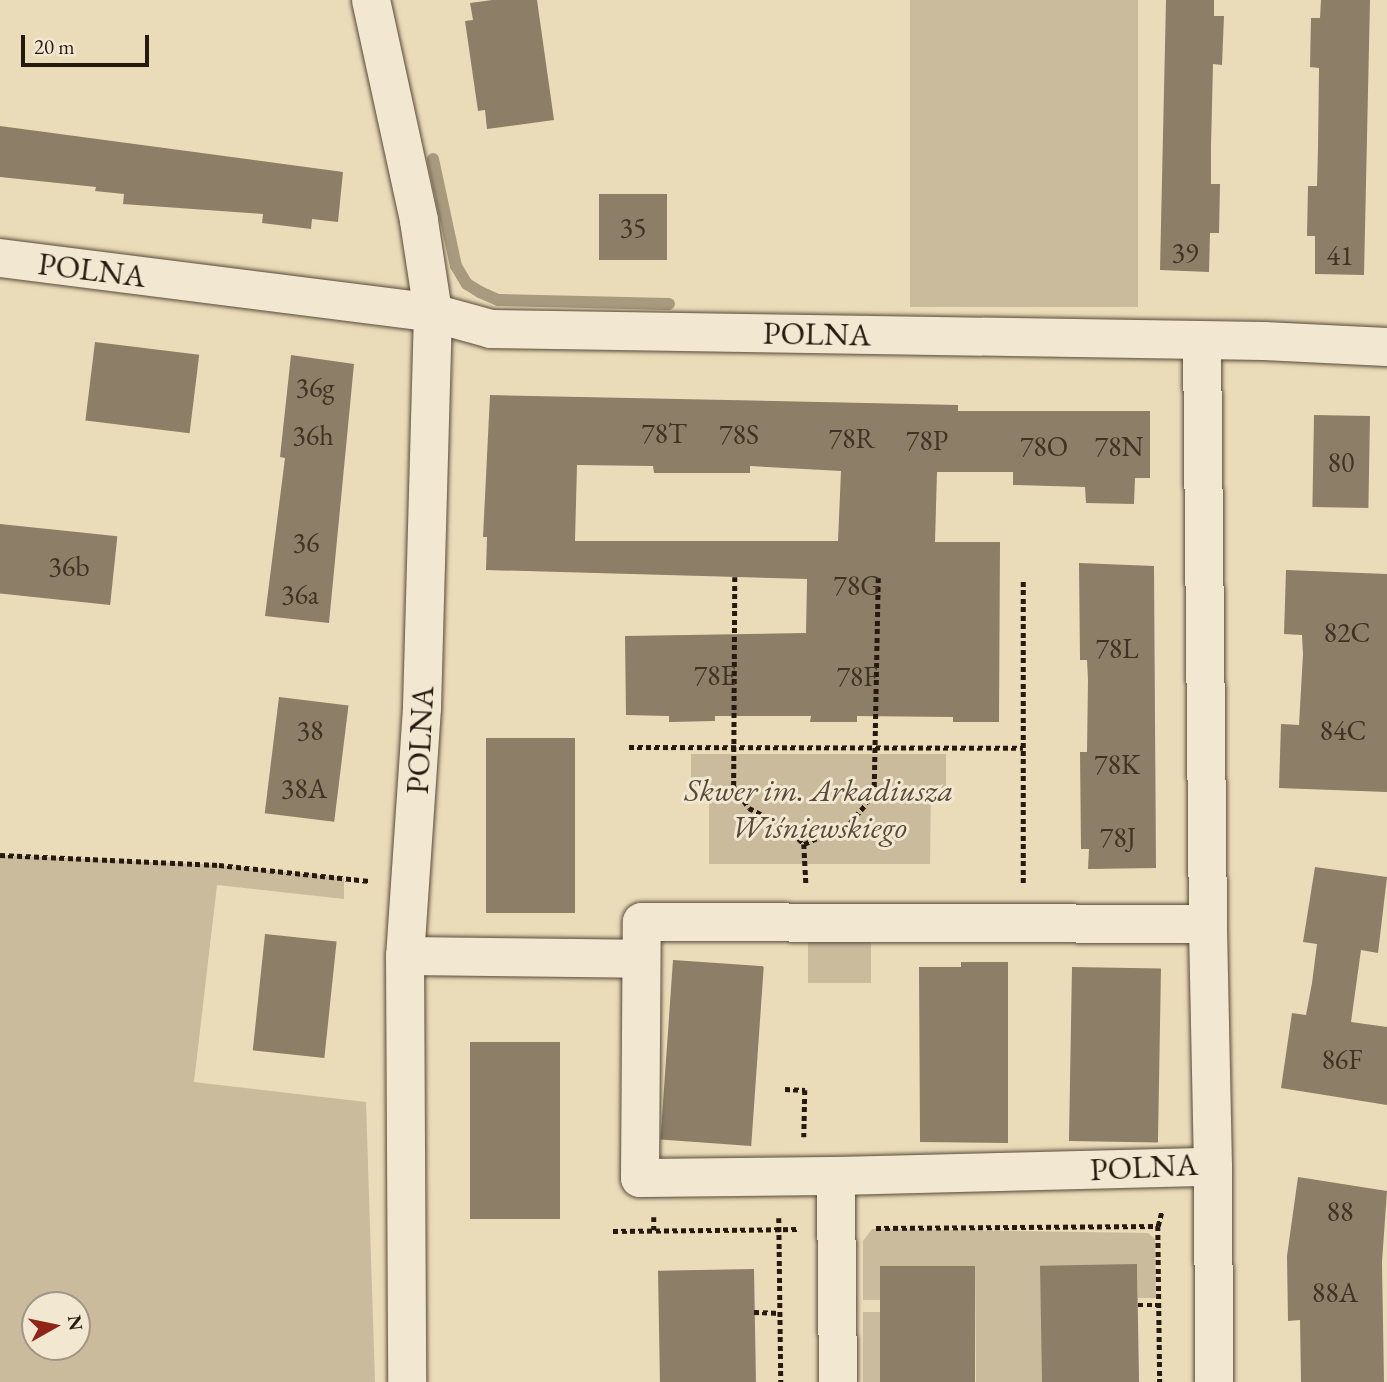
<!DOCTYPE html>
<meta charset="utf-8">
<style>
body{margin:0}
#map{position:relative;width:1387px;height:1382px;overflow:hidden;background:#ebdcb9;font-family:"EB Garamond",serif}
div>[style]{position:absolute}
.green>*{inset:0;background:#cabb9c;transform-origin:0 0}
.stream>*{height:12px;margin:-6px;padding:0 6px;transform-origin:6px;border-radius:6px;background:#a89a7f}
.building>*{inset:0;background:#8c7e67;transform-origin:0 0}
.path>*{height:4.5px;margin-top:-2.25px;transform-origin:0;background:repeating-linear-gradient(90deg,#26190e 0 5px,transparent 0 8.5px)}
.roads{filter:drop-shadow(0 0 2px #574a39) drop-shadow(0 0 2px #574a39)}
.minor>*{height:38px;margin:-19px;padding:0 19px;transform-origin:19px;border-radius:19px;background:#f2e8d2}
span{translate:-50% -50%;white-space:nowrap;text-align:center;line-height:1.15;-webkit-text-stroke:6px #f2e8d2;paint-order:stroke}
.number-label{font-size:28px;color:#403224}
.number-label span{-webkit-text-stroke-width:0}
.street-label{font-size:32px;color:#26190e}
.park-label{font-size:32px;color:#574a39;font-style:italic}
.north{position:absolute;left:21px;top:1291px;width:70px;height:70px;box-sizing:border-box;background:#f2e8d2;border:2px solid #a09584;border-radius:50%;rotate:81deg;font-size:19px;font-weight:700;line-height:28px;text-align:center;color:#26190e}
.north::after{content:'';display:block;margin:auto;width:24px;height:32px;background:#8f2418;clip-path:polygon(50% 0,100% 100%,50% 72%,0 100%)}
.scale{position:absolute;left:21px;top:35px;width:128px;height:32px;box-sizing:border-box;border:4px solid #26190e;border-top:0;padding-left:9px;font-size:21px;line-height:24px;white-space:nowrap;color:#26190e;-webkit-text-stroke:5px #f2e8d2;paint-order:stroke}
</style>
<div id="map">
<div class="green">
<i style="left:910px;top:0;width:228px;height:307px"></i>
<i style="clip-path:polygon(691px 754px,946px 754px,946px 788px,931px 789px,930px 864px,709px 864px,709px 787px,691px 787px)"></i>
<i style="clip-path:polygon(evenodd,0 855px,219px 865px,344px 878px,344px 899px,217px 885px,194px 1082px,366px 1102px,375px 1382px,0 1382px,0 855px,35px 1305px,77px 1305px,77px 1347px,35px 1347px,35px 1305px)"></i>
<i style="left:808px;top:940px;width:63px;height:43px"></i>
<i style="clip-path:polygon(872px 1229px,1148px 1233px,1155px 1239px,1156px 1298px,1138px 1298px,1137px 1264px,1042px 1357px,1042px 1382px,976px 1382px,975px 1266px,881px 1266px,881px 1300px,863px 1300px,863px 1241px)"></i>
<i style="left:863px;top:1312px;width:18px;height:70px"></i>
</div>
<div class="stream">
<i style="left:433px;top:159px;width:109px;rotate:77.9deg"></i>
<i style="left:456px;top:266px;width:21px;rotate:59deg"></i>
<i style="left:467px;top:284px;width:15px;rotate:32deg"></i>
<i style="left:480px;top:292px;width:20px;rotate:24deg"></i>
<i style="left:498px;top:300px;width:171px;rotate:1.3deg"></i>
</div>
<div class="building">
<i style="clip-path:polygon(492px 0,537px 0,554px 120px,487px 129px,485px 110px,478px 111px,465px 21px,473px 20px,470px 3px)"></i>
<i style="clip-path:polygon(1166px 0,1214px 0,1214px 16px,1224px 16px,1222px 65px,1213px 64px,1211px 147px,1211px 184px,1220px 184px,1219px 233px,1210px 233px,1209px 272px,1160px 270px)"></i>
<i style="clip-path:polygon(1321px 0,1370px 0,1364px 275px,1315px 274px,1315px 236px,1307px 236px,1308px 186px,1317px 186px,1318px 148px,1319px 68px,1310px 67px,1311px 18px,1320px 18px)"></i>
<i style="clip-path:polygon(0 126px,343px 172px,338px 222px,312px 219px,311px 229px,262px 223px,263px 214px,123px 204px,124px 194px,95px 191px,96px 187px,0 177px)"></i>
<i style="left:599px;top:194px;width:68px;height:66px"></i>
<i style="left:95px;top:342px;width:105px;height:79px;rotate:7deg"></i>
<i style="clip-path:polygon(291px 355px,354px 364px,329px 623px,265px 616px,285px 458px,280px 457px)"></i>
<i style="clip-path:polygon(evenodd,490px 395px,958px 405px,958px 411px,1150px 411px,1150px 478px,1135px 478px,1134px 504px,1086px 503px,1085px 487px,1013px 485px,1013px 472px,937px 472px,935px 542px,1000px 542px,999px 722px,953px 722px,953px 717px,857px 716px,857px 722px,810px 722px,811px 716px,715px 716px,715px 721px,669px 722px,669px 716px,626px 715px,625px 636px,806px 633px,807px 579px,486px 570px,487px 537px,483px 537px,490px 395px,577px 465px,653px 466px,654px 473px,750px 473px,750px 466px,841px 471px,838px 541px,575px 541px,577px 465px)"></i>
<i style="left:1314px;top:415px;width:56px;height:92px;rotate:1deg"></i>
<i style="left:0;top:524px;width:118px;height:69px;rotate:6deg"></i>
<i style="clip-path:polygon(1079px 563px,1154px 566px,1156px 868px,1088px 869px,1089px 849px,1081px 849px,1080px 752px,1087px 752px,1088px 680px,1087px 660px,1080px 660px)"></i>
<i style="clip-path:polygon(1286px 570px,1387px 574px,1387px 792px,1279px 788px,1281px 724px,1299px 725px,1303px 654px,1302px 635px,1284px 634px)"></i>
<i style="left:279px;top:697px;width:70px;height:117px;rotate:7deg"></i>
<i style="left:486px;top:738px;width:89px;height:175px"></i>
<i style="clip-path:polygon(1315px 867px,1387px 877px,1378px 953px,1361px 950px,1351px 1022px,1387px 1027px,1387px 1105px,1281px 1088px,1292px 1013px,1306px 1015px,1312px 983px,1317px 944px,1303px 942px)"></i>
<i style="left:265px;top:934px;width:72px;height:117px;rotate:6deg"></i>
<i style="left:673px;top:960px;width:91px;height:180px;rotate:4deg"></i>
<i style="clip-path:polygon(961px 962px,1008px 962px,1008px 1143px,920px 1142px,919px 967px,961px 967px)"></i>
<i style="left:1072px;top:967px;width:89px;height:174px;rotate:1deg"></i>
<i style="left:470px;top:1042px;width:90px;height:177px"></i>
<i style="clip-path:polygon(1298px 1177px,1387px 1191px,1382px 1262px,1384px 1382px,1301px 1382px,1300px 1320px,1288px 1321px,1287px 1256px)"></i>
<i style="left:1137px;top:1264px;width:118px;height:97px;rotate:89deg"></i>
<i style="left:880px;top:1266px;width:95px;height:116px"></i>
<i style="left:754px;top:1269px;width:113px;height:96px;rotate:89deg"></i>
</div>
<div class="path">
<i style="left:735px;top:577px;width:210px;rotate:90.3deg"></i>
<i style="left:734px;top:787px;width:26px;rotate:54deg"></i>
<i style="left:749px;top:808px;width:42px;rotate:27.2deg"></i>
<i style="left:786px;top:827px;width:25px;rotate:43deg"></i>
<i style="left:804px;top:844px;width:39px;rotate:87deg"></i>
<i style="left:629px;top:747px;width:394px;rotate:0.1deg"></i>
<i style="left:1023px;top:748px;width:169px;rotate:-90deg"></i>
<i style="left:804px;top:844px;width:51px;rotate:-24.5deg"></i>
<i style="left:850px;top:823px;width:26px;rotate:-50deg"></i>
<i style="left:867px;top:803px;width:17px;rotate:-66deg"></i>
<i style="left:874px;top:787px;width:209px;rotate:-88.9deg"></i>
<i style="left:0;top:855px;width:219px;rotate:2.6deg"></i>
<i style="left:219px;top:865px;width:151px;rotate:6.1deg"></i>
<i style="left:1023px;top:883px;width:135px;rotate:-90deg"></i>
<i style="left:785px;top:1089px;width:20px;rotate:3deg"></i>
<i style="left:805px;top:1090px;width:47px;rotate:91.2deg"></i>
<i style="left:654px;top:1217px;width:13px;rotate:90deg"></i>
<i style="left:779px;top:1218px;width:164px;rotate:89.3deg"></i>
<i style="left:1158px;top:1226px;width:156px;rotate:89.3deg"></i>
<i style="left:876px;top:1228px;width:282px;rotate:-0.4deg"></i>
<i style="left:1158px;top:1226px;width:16px;rotate:-76deg"></i>
<i style="left:613px;top:1231px;width:184px;rotate:-0.6deg"></i>
<i style="left:1138px;top:1305px;width:21px"></i>
<i style="left:754px;top:1312px;width:26px;rotate:2deg"></i>
</div>
<div class="roads">
<div class="minor">
<i style="left:371px;top:0;width:226px;rotate:77.7deg"></i>
<i style="left:419px;top:221px;width:93px;rotate:81.3deg"></i>
<i style="left:433px;top:313px;width:395px;rotate:91.6deg"></i>
<i style="left:422px;top:708px;width:249px;rotate:93.9deg"></i>
<i style="left:405px;top:956px;width:426px;rotate:89.7deg"></i>
<i style="left:0;top:258px;width:436px;rotate:7.2deg"></i>
<i style="left:433px;top:313px;width:60px;rotate:15.4deg"></i>
<i style="left:491px;top:329px;width:773px;rotate:0.89deg"></i>
<i style="left:1264px;top:341px;width:123px;rotate:2.8deg"></i>
<i style="left:405px;top:956px;width:235px;rotate:0.7deg"></i>
<i style="left:1213px;top:1167px;width:215px;rotate:89.7deg"></i>
<i style="left:836px;top:1176px;width:377px;rotate:-1.4deg"></i>
<i style="left:1213px;top:1167px;width:243px;rotate:-91.2deg"></i>
<i style="left:838px;top:1382px;width:206px;rotate:-90.6deg"></i>
<i style="left:836px;top:1176px;width:196px;rotate:179.4deg"></i>
<i style="left:640px;top:1178px;width:256px;rotate:-89.6deg"></i>
<i style="left:642px;top:922px;width:566px;rotate:0.2deg"></i>
<i style="left:1208px;top:924px;width:583px;rotate:-90.59deg"></i>
</div>
</div>
<div class="number-label">
<span style="left:633px;top:227px">35</span>
<span style="left:1185px;top:252px">39</span>
<span style="left:1340px;top:255px">41</span>
<span style="left:315px;top:387px">36g</span>
<span style="left:664px;top:433px">78T</span>
<span style="left:739px;top:434px">78S</span>
<span style="left:313px;top:435px">36h</span>
<span style="left:852px;top:438px">78R</span>
<span style="left:927px;top:440px">78P</span>
<span style="left:1044px;top:446px">78O</span>
<span style="left:1119px;top:446px">78N</span>
<span style="left:1341px;top:462px">80</span>
<span style="left:306px;top:542px">36</span>
<span style="left:69px;top:566px">36b</span>
<span style="left:857px;top:585px">78G</span>
<span style="left:300px;top:594px">36a</span>
<span style="left:1347px;top:632px">82C</span>
<span style="left:1117px;top:648px">78L</span>
<span style="left:715px;top:675px">78E</span>
<span style="left:857px;top:676px">78F</span>
<span style="left:310px;top:730px">38</span>
<span style="left:1343px;top:730px">84C</span>
<span style="left:1117px;top:764px">78K</span>
<span style="left:304px;top:788px">38A</span>
<span style="left:1118px;top:837px">78J</span>
<span style="left:1342px;top:1059px">86F</span>
<span style="left:1340px;top:1211px">88</span>
<span style="left:1335px;top:1292px">88A</span>
</div>
<div class="street-label">
<span style="left:92px;top:270px;rotate:7deg">POLNA</span>
<span style="left:817px;top:334px;rotate:1deg">POLNA</span>
<span style="left:420px;top:740px;rotate:-87deg">POLNA</span>
<span style="left:1144px;top:1167px;rotate:-3deg">POLNA</span>
</div>
<div class="park-label">
<span style="left:819px;top:809px">Skwer im. Arkadiusza<br>Wiśniewskiego</span>
</div>
<div class="north">N</div>
<div class="scale">20 m</div>
</div>
